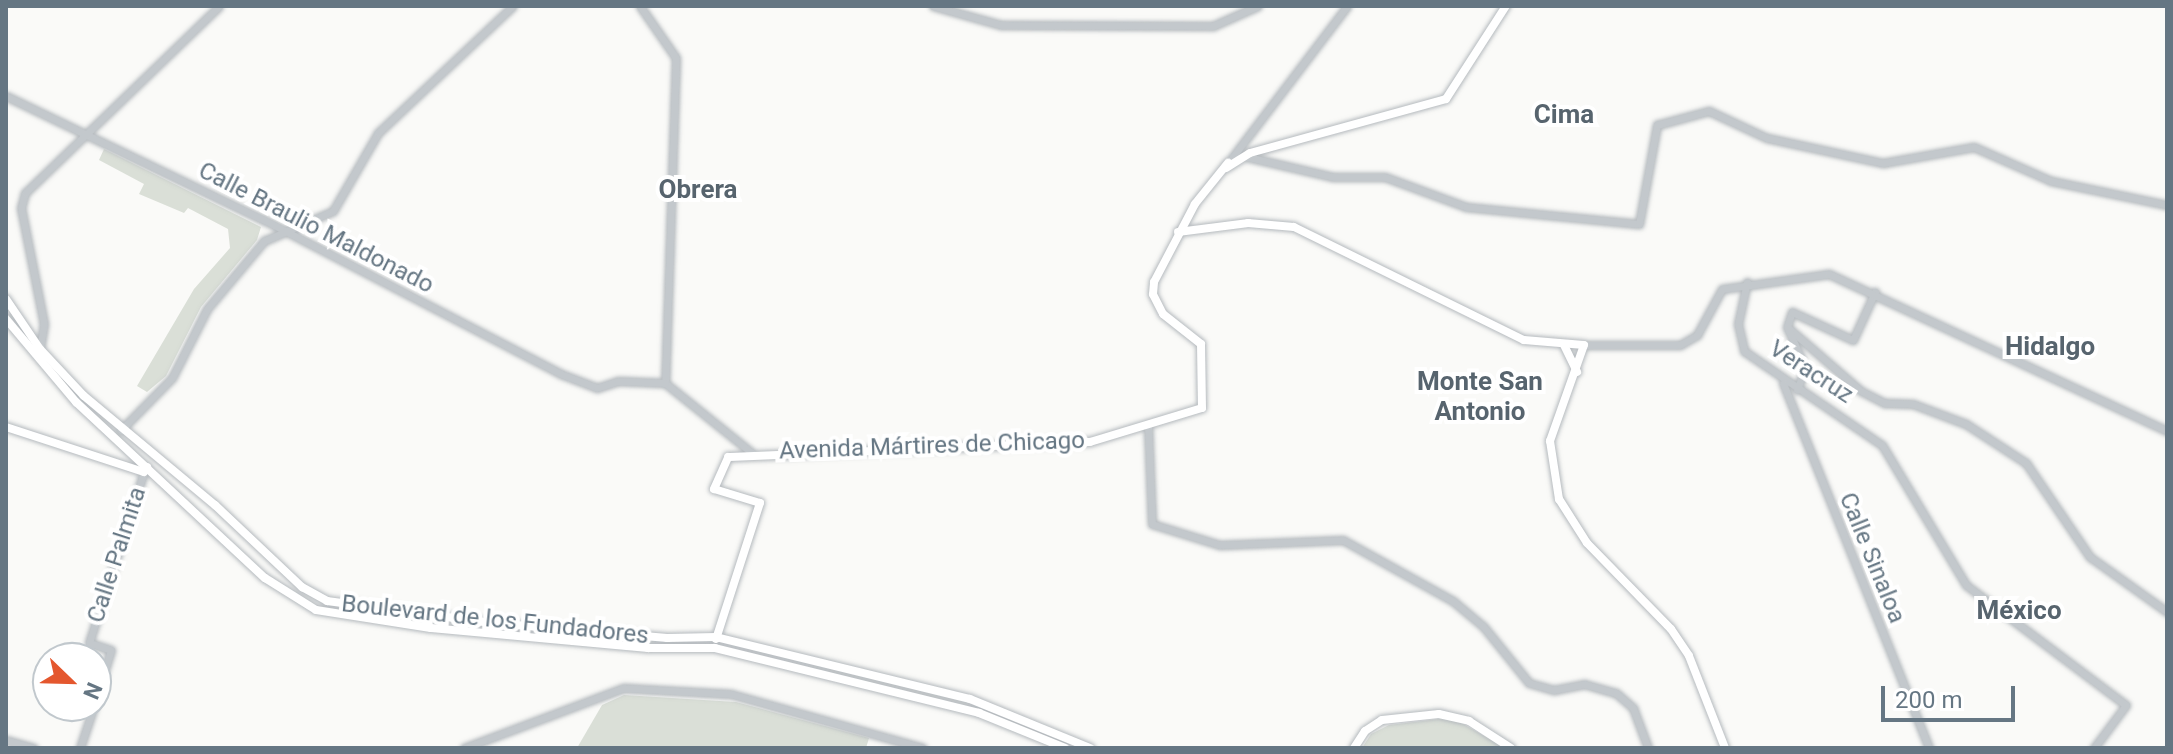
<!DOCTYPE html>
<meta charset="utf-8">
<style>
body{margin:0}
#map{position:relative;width:2173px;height:754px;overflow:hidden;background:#fafaf8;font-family:Roboto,sans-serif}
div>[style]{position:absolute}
.green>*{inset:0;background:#dadfd7}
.roads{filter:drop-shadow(0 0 2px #b5babe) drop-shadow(0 0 2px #b5babe)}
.minor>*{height:7px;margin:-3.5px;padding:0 3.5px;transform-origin:3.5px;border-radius:3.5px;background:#c3c8cc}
.major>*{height:8px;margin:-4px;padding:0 4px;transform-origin:4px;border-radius:4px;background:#fff}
span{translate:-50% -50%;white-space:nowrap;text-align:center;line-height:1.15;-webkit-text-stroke:8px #fff;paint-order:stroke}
.street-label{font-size:24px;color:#657683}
.neighbourhood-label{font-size:26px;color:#57646e;font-weight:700}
.frame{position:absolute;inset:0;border:8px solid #657683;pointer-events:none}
.north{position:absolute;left:32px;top:642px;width:80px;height:80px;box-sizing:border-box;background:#fff;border:2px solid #c1c8cd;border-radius:50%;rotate:113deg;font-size:22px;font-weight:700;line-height:32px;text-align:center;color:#657683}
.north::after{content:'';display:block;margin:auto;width:28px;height:36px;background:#e4572e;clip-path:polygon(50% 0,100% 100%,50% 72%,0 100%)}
.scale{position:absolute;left:1881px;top:686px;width:134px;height:36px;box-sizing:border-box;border:4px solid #657683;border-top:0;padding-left:10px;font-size:24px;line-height:28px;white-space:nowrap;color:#657683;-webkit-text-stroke:6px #fff;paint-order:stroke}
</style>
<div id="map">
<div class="green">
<i style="clip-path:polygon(104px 149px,261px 227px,257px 240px,201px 307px,166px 376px,147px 392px,137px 386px,194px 289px,230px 248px,228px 229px,188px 208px,184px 213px,139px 194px,144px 184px,99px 160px)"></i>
<i style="clip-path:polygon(624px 695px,736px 702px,869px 738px,866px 748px,577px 748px,602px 705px)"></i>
<i style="clip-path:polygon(1439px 719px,1458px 721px,1505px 748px,1362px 748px,1371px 734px,1389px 725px)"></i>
</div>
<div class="roads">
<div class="minor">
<i style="left:640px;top:6px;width:63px;rotate:55.3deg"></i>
<i style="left:676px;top:58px;width:325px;rotate:91.9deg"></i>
<i style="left:665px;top:383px;width:112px;rotate:38.8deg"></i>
<i style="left:933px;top:6px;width:71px;rotate:15.6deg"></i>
<i style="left:1001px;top:25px;width:212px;rotate:0.3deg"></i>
<i style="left:1213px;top:26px;width:49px;rotate:-24deg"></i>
<i style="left:6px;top:96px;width:286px;rotate:25.7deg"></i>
<i style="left:264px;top:220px;width:335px;rotate:27.4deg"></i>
<i style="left:561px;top:374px;width:39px;rotate:21deg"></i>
<i style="left:597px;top:388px;width:22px;rotate:-18deg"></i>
<i style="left:618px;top:381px;width:47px;rotate:2.4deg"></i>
<i style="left:1243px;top:156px;width:92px;rotate:13.1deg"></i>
<i style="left:1333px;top:177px;width:52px"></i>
<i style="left:1385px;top:177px;width:86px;rotate:20.3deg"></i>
<i style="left:1466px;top:207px;width:174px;rotate:5.6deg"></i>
<i style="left:1639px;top:224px;width:101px;rotate:-79.7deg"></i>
<i style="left:1657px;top:125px;width:54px;rotate:-15.1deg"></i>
<i style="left:1709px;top:111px;width:64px;rotate:25deg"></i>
<i style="left:1767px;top:138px;width:119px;rotate:12.2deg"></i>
<i style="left:1883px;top:163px;width:92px;rotate:-10deg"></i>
<i style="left:1974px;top:147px;width:84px;rotate:23.8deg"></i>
<i style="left:2051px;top:181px;width:118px;rotate:11.7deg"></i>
<i style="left:1228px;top:163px;width:197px;rotate:-52.8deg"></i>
<i style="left:1747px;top:282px;width:43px;rotate:102.1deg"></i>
<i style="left:1738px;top:324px;width:28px;rotate:77deg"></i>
<i style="left:1744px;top:351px;width:167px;rotate:34.3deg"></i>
<i style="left:1882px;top:445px;width:163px;rotate:59deg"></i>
<i style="left:1966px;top:585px;width:200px;rotate:36.9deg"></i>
<i style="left:2126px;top:705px;width:54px;rotate:126.7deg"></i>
<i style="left:1787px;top:327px;width:98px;rotate:40.9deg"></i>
<i style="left:1861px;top:391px;width:27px;rotate:27deg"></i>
<i style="left:1885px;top:403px;width:28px;rotate:2deg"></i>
<i style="left:1913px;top:404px;width:57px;rotate:20.7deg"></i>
<i style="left:1966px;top:424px;width:72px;rotate:33deg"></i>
<i style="left:2026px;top:463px;width:114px;rotate:55.8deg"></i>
<i style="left:2090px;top:557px;width:95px;rotate:35.5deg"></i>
<i style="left:1787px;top:327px;width:16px;rotate:-72deg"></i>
<i style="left:1792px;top:312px;width:67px;rotate:24.7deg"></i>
<i style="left:1853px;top:340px;width:53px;rotate:-65.4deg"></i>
<i style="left:1788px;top:329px;width:43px;rotate:66.4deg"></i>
<i style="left:1805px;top:368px;width:23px;rotate:110deg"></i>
<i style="left:1584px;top:345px;width:96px"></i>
<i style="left:1680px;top:345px;width:20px;rotate:-30deg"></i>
<i style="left:1697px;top:335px;width:52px;rotate:-61.5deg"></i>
<i style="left:1722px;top:289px;width:108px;rotate:-8deg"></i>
<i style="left:1829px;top:274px;width:373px;rotate:24.9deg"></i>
<i style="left:40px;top:349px;width:25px;rotate:-81deg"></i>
<i style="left:44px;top:324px;width:118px;rotate:-101.2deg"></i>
<i style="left:21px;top:208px;width:16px;rotate:-75deg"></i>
<i style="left:25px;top:193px;width:269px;rotate:-43.9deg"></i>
<i style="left:1783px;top:383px;width:393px;rotate:68.2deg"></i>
<i style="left:1148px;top:425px;width:99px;rotate:87.7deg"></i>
<i style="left:1152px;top:524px;width:71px;rotate:17.2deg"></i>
<i style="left:1220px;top:545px;width:123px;rotate:-2.3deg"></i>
<i style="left:1343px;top:540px;width:126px;rotate:29deg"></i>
<i style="left:1453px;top:601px;width:39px;rotate:40deg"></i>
<i style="left:1483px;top:626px;width:73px;rotate:51.1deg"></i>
<i style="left:1529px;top:683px;width:26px;rotate:16deg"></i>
<i style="left:1554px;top:690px;width:31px;rotate:-11deg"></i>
<i style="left:1584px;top:684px;width:33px;rotate:16deg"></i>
<i style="left:1616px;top:693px;width:23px;rotate:41deg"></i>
<i style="left:1633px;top:708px;width:43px;rotate:69.4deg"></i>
<i style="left:121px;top:430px;width:73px;rotate:-45.6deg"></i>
<i style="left:172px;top:378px;width:77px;rotate:-63.1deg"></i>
<i style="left:207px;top:309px;width:89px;rotate:-50deg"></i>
<i style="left:264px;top:241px;width:75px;rotate:-23.5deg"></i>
<i style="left:333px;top:211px;width:90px;rotate:-60deg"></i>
<i style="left:378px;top:133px;width:185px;rotate:-43.3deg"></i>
<i style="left:96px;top:699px;width:51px;rotate:-73deg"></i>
<i style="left:111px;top:650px;width:23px;rotate:-162deg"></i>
<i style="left:89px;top:643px;width:180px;rotate:-72.2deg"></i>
<i style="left:6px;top:740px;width:29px;rotate:16deg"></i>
<i style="left:80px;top:748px;width:44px;rotate:-71.6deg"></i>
<i style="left:464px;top:748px;width:171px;rotate:-20.6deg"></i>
<i style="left:624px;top:688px;width:107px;rotate:3.2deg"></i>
<i style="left:731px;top:694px;width:199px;rotate:15.7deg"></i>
</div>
<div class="major">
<i style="left:1226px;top:168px;width:28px;rotate:-32deg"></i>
<i style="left:1250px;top:153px;width:203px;rotate:-15.4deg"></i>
<i style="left:1446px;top:99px;width:111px;rotate:-57.2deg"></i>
<i style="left:1178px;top:232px;width:71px;rotate:-7.3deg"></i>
<i style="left:1248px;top:223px;width:46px;rotate:5deg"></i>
<i style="left:1294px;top:227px;width:256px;rotate:26.2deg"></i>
<i style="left:1524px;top:340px;width:60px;rotate:4.8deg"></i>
<i style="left:1584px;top:345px;width:102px;rotate:109.5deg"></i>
<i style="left:1550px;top:441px;width:59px;rotate:81.2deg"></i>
<i style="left:1559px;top:499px;width:52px;rotate:57.5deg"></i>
<i style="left:1587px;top:543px;width:120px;rotate:45.7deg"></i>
<i style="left:1671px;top:629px;width:32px;rotate:56deg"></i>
<i style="left:1689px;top:656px;width:99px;rotate:68.6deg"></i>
<i style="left:6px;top:299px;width:60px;rotate:55.8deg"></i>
<i style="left:40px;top:349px;width:64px;rotate:46.9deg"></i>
<i style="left:84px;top:396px;width:170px;rotate:39.8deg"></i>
<i style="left:215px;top:505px;width:120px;rotate:43.3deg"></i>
<i style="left:302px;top:587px;width:29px;rotate:29deg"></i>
<i style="left:327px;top:601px;width:166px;rotate:7.6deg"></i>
<i style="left:492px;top:623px;width:176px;rotate:4.9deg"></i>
<i style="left:667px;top:638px;width:49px;rotate:-1.2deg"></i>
<i style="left:716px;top:637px;width:261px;rotate:13.7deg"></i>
<i style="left:970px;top:699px;width:130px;rotate:22.2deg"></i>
<i style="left:6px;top:319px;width:109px;rotate:49.9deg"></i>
<i style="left:76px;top:402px;width:258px;rotate:43deg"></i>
<i style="left:265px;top:578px;width:60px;rotate:32.1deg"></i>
<i style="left:316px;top:610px;width:116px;rotate:8.9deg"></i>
<i style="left:431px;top:628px;width:218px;rotate:5.3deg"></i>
<i style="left:648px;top:648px;width:67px"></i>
<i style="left:715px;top:648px;width:272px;rotate:13.8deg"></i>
<i style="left:979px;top:713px;width:93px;rotate:22.1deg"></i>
<i style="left:1564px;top:345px;width:30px;rotate:64deg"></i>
<i style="left:6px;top:427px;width:145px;rotate:18.1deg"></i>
<i style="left:144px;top:472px;width:6px;rotate:-59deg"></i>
<i style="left:716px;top:639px;width:143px;rotate:-72.1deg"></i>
<i style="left:760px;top:503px;width:48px;rotate:-163.1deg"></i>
<i style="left:714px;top:489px;width:35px;rotate:-66deg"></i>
<i style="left:728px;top:457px;width:362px;rotate:-2.4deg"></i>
<i style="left:1090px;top:442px;width:117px;rotate:-16.9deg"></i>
<i style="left:1202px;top:408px;width:64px;rotate:-90.9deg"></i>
<i style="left:1201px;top:344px;width:48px;rotate:-141.7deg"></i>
<i style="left:1163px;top:314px;width:22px;rotate:-117deg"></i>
<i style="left:1153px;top:294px;width:12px;rotate:-85deg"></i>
<i style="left:1154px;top:282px;width:88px;rotate:-62.3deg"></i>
<i style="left:1195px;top:204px;width:53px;rotate:-51.2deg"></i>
<i style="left:1354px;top:748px;width:20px;rotate:-57deg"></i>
<i style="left:1365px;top:731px;width:20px;rotate:-33deg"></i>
<i style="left:1382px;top:720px;width:57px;rotate:-6deg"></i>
<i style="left:1439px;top:714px;width:31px;rotate:13deg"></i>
<i style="left:1469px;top:721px;width:50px;rotate:32.7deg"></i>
</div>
</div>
<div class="street-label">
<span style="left:316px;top:228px;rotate:27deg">Calle Braulio Maldonado</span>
<span style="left:1811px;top:372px;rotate:33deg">Veracruz</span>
<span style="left:932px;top:446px;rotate:-2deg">Avenida Mártires de Chicago</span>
<span style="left:117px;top:555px;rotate:-72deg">Calle Palmita</span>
<span style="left:1872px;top:558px;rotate:68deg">Calle Sinaloa</span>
<span style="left:495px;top:620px;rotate:6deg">Boulevard de los Fundadores</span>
</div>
<div class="neighbourhood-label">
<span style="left:1564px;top:115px">Cima</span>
<span style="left:698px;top:190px">Obrera</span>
<span style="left:2050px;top:347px">Hidalgo</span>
<span style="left:1480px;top:397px">Monte San<br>Antonio</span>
<span style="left:2019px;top:611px">México</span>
</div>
<div class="frame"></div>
<div class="north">N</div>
<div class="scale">200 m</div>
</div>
